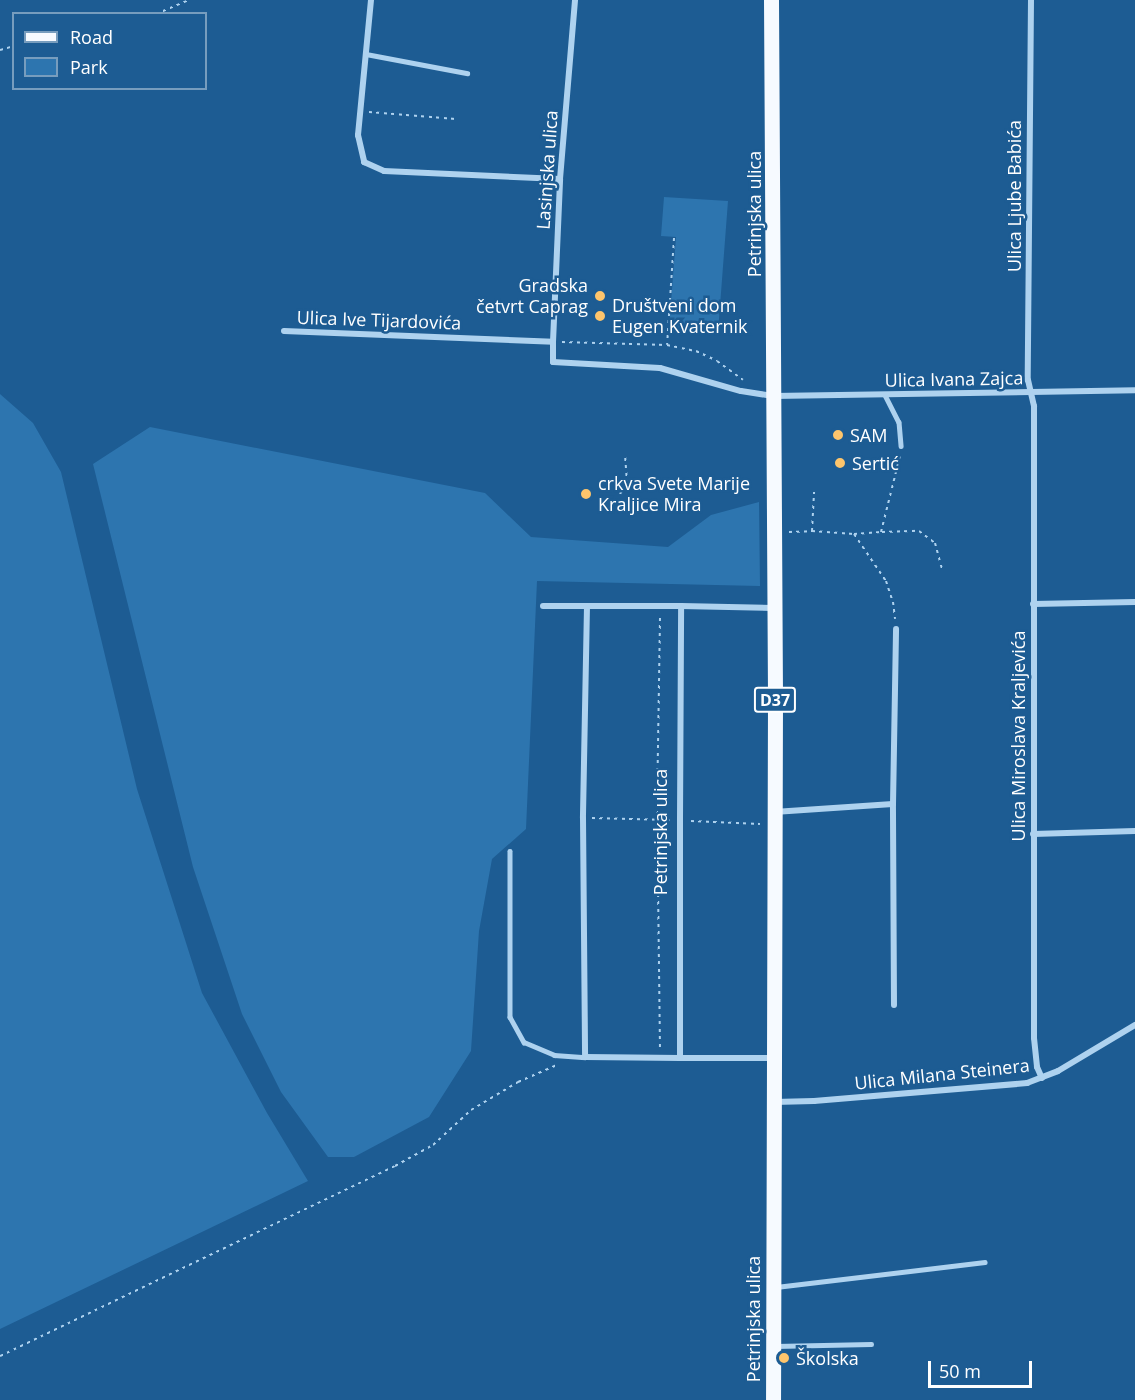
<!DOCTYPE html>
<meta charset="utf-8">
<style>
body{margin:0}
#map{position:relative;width:1135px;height:1400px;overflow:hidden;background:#1d5c93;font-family:"Open Sans",sans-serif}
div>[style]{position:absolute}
.green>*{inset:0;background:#2d75af}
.path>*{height:2px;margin-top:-1px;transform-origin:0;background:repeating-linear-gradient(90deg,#aed2ef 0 3px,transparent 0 7.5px)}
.service>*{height:4.5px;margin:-2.25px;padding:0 2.25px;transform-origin:2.25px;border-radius:2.25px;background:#aed2ef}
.minor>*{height:6px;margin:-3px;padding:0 3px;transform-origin:3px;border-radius:3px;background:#aed2ef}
.primary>*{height:15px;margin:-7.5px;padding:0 7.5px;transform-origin:7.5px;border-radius:7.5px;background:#f6faff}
.dots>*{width:16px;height:16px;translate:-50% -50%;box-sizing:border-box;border:3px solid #1d5c93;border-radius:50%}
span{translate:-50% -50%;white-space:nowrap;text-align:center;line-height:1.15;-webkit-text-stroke:5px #1d5c93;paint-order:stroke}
.shield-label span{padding:2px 4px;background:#1d5c93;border:2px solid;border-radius:4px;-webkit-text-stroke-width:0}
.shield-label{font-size:16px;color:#fff;font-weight:700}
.street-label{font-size:18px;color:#fff}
.poi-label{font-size:18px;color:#fff}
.right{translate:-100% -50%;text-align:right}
.left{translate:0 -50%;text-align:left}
.legend{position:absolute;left:12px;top:12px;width:195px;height:78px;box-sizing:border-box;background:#1d5c93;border:2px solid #779dbe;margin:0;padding:8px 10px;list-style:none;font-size:18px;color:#fff}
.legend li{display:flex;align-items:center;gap:12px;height:30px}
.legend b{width:30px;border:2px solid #779dbe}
.scale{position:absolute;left:928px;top:1361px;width:104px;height:27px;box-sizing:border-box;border:3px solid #fff;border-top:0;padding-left:8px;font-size:18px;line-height:21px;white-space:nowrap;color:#fff;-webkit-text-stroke:4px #1d5c93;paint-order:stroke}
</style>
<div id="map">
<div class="green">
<i style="clip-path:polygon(664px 197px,728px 201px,718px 332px,669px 329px,676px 237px,661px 236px)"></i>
<i style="clip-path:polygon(0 394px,33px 423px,61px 472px,137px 789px,202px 993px,267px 1113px,308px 1181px,0 1329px)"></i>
<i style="clip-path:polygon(150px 427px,485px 493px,531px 537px,668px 547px,711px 515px,759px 502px,760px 586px,537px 581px,526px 829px,492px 859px,479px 931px,471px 1051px,429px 1117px,354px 1157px,328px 1157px,281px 1092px,242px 1014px,193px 867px,93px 464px)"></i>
</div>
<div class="path">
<i style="left:156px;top:14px;width:36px;rotate:-23deg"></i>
<i style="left:0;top:50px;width:15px;rotate:-16deg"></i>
<i style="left:369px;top:112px;width:87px;rotate:4.6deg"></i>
<i style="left:674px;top:238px;width:107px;rotate:93.7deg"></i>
<i style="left:667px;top:345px;width:30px;rotate:12deg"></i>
<i style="left:696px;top:351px;width:23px;rotate:25deg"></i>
<i style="left:717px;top:361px;width:32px;rotate:36deg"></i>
<i style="left:562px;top:342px;width:105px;rotate:1.6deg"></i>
<i style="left:620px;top:494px;width:13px;rotate:-58deg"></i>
<i style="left:627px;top:483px;width:27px;rotate:-94deg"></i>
<i style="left:812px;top:531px;width:39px;rotate:-87deg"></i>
<i style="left:789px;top:532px;width:23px;rotate:-2deg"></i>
<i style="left:812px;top:531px;width:42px;rotate:4.1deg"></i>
<i style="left:854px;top:534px;width:27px;rotate:-4deg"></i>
<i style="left:881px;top:532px;width:78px;rotate:-76deg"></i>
<i style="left:882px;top:532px;width:37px;rotate:-2deg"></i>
<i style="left:919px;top:531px;width:20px;rotate:37deg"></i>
<i style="left:935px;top:543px;width:27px;rotate:75deg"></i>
<i style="left:854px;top:534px;width:57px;rotate:55.8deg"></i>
<i style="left:886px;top:581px;width:22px;rotate:72deg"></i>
<i style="left:893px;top:602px;width:17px;rotate:83deg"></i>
<i style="left:660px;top:618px;width:186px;rotate:90.9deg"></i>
<i style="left:657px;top:804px;width:243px;rotate:89.3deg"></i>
<i style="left:592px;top:818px;width:78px;rotate:1.5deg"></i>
<i style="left:691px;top:821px;width:69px;rotate:2.5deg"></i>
<i style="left:0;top:1356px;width:438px;rotate:-25.7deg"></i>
<i style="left:395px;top:1166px;width:43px;rotate:-28.9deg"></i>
<i style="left:433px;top:1145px;width:52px;rotate:-42.6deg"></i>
<i style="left:471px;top:1110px;width:55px;rotate:-30.8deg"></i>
<i style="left:518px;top:1082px;width:43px;rotate:-23.6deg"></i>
</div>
<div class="service">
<i style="left:366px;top:54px;width:103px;rotate:10.7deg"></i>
<i style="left:885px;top:395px;width:30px;rotate:63deg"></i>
<i style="left:899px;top:422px;width:24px;rotate:85deg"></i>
<i style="left:510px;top:851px;width:166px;rotate:90deg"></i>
<i style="left:510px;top:1017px;width:29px;rotate:61deg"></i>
<i style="left:524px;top:1042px;width:33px;rotate:23deg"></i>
<i style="left:554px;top:1055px;width:31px;rotate:4deg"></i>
<i style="left:776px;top:1287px;width:210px;rotate:-6.8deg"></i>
<i style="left:775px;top:1346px;width:96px;rotate:-1.2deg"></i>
</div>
<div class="minor">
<i style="left:371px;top:0;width:136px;rotate:95.5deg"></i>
<i style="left:358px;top:135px;width:28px;rotate:77deg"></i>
<i style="left:364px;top:162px;width:22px;rotate:24deg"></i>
<i style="left:384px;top:171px;width:176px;rotate:2.6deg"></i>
<i style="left:1031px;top:0;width:380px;rotate:90.5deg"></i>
<i style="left:1028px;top:380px;width:27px;rotate:77deg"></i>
<i style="left:1034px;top:406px;width:632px;rotate:90deg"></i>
<i style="left:1034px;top:1038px;width:29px;rotate:84deg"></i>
<i style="left:1037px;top:1067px;width:12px;rotate:66deg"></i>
<i style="left:284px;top:331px;width:269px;rotate:2.3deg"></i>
<i style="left:553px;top:342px;width:20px;rotate:90deg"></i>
<i style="left:553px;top:362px;width:107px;rotate:3.2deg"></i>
<i style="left:660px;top:368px;width:84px;rotate:15.9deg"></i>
<i style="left:741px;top:391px;width:32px;rotate:9deg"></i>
<i style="left:773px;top:396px;width:362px;rotate:-0.9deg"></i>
<i style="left:553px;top:342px;width:163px;rotate:-87.5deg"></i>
<i style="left:560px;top:179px;width:180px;rotate:-85.2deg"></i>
<i style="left:1033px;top:604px;width:102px;rotate:-1.1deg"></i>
<i style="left:543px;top:606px;width:138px"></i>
<i style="left:587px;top:606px;width:212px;rotate:91.1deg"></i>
<i style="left:583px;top:818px;width:239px;rotate:89.5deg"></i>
<i style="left:585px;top:1057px;width:95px;rotate:0.6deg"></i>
<i style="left:774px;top:812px;width:119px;rotate:-3.8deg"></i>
<i style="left:1033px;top:834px;width:102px;rotate:-1.7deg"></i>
<i style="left:894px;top:1005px;width:201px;rotate:-90.3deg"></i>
<i style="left:893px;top:804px;width:175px;rotate:-89deg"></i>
<i style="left:773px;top:1058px;width:93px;rotate:180deg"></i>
<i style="left:680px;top:1058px;width:238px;rotate:-90deg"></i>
<i style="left:680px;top:820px;width:214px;rotate:-89.7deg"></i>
<i style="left:681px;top:606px;width:92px;rotate:1.2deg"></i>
<i style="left:774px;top:1102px;width:40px;rotate:-1.4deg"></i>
<i style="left:814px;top:1101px;width:214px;rotate:-4.8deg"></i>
<i style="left:1027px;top:1083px;width:33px;rotate:-21deg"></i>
<i style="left:1058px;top:1071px;width:90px;rotate:-30.9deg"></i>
</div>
<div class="primary">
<i style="left:771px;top:0;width:702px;rotate:89.67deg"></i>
<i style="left:775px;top:702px;width:698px;rotate:90.16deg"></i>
</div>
<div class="dots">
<i style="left:600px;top:296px;background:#fec56c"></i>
<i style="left:600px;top:316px;background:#fec56c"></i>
<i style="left:838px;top:435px;background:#fec56c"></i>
<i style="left:840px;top:463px;background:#fec56c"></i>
<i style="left:586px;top:494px;background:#fec56c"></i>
<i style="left:784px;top:1358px;background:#fec56c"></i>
</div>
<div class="shield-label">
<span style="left:775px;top:700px">D37</span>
</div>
<div class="street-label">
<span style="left:547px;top:170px;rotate:-86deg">Lasinjska ulica</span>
<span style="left:1014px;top:196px;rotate:-90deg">Ulica Ljube Babića</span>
<span style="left:754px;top:214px;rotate:-90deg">Petrinjska ulica</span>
<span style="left:379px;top:320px;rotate:2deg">Ulica Ive Tijardovića</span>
<span style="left:954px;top:379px;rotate:-1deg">Ulica Ivana Zajca</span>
<span style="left:1018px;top:736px;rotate:-90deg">Ulica Miroslava Kraljevića</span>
<span style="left:660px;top:832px;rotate:-90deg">Petrinjska ulica</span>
<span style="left:942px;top:1074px;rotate:-6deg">Ulica Milana Steinera</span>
<span style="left:753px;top:1319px;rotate:-90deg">Petrinjska ulica</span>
</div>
<div class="poi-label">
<span class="right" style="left:588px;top:296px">Gradska<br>četvrt Caprag</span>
<span class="left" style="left:612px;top:316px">Društveni dom<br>Eugen Kvaternik</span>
<span class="left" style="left:850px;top:435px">SAM</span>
<span class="left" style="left:852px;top:463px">Sertić</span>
<span class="left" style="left:598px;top:494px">crkva Svete Marije<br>Kraljice Mira</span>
<span class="left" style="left:796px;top:1358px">Školska</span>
</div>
<ul class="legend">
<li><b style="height:8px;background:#f6faff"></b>Road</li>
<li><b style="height:16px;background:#2d75af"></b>Park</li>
</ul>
<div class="scale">50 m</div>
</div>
